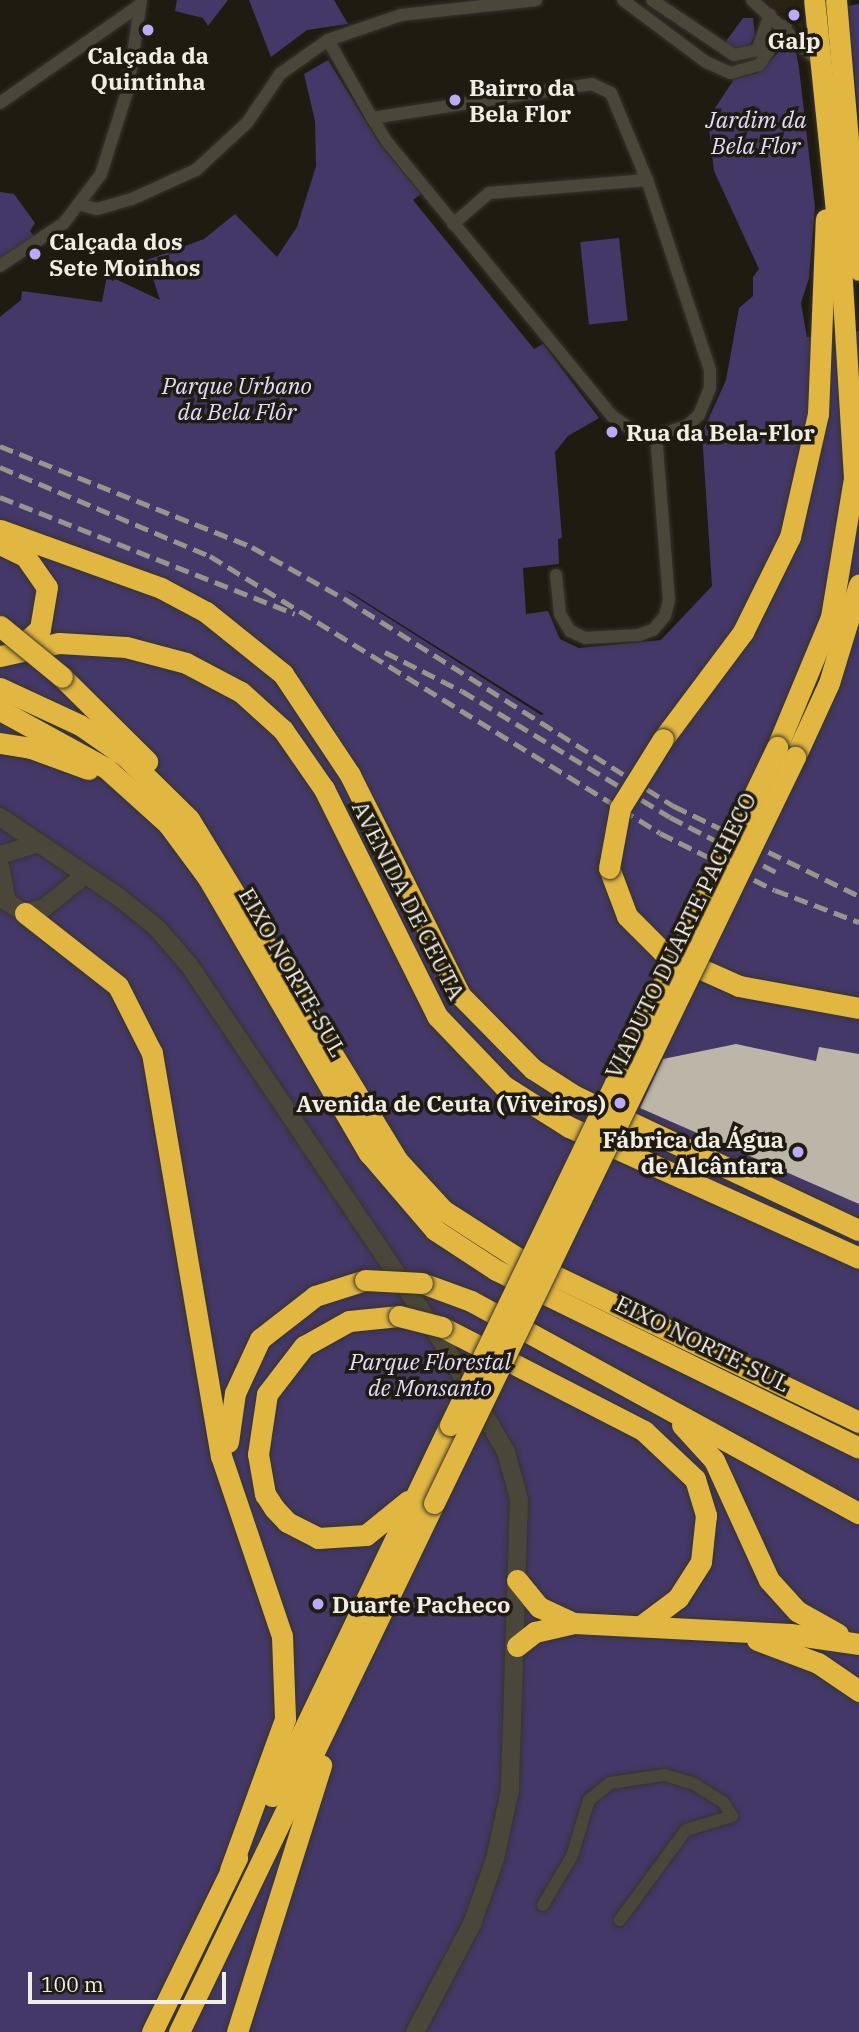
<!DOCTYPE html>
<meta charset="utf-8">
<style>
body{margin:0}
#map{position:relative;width:859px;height:2032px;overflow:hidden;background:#1f1b10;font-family:"IBM Plex Serif",serif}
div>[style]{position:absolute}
.built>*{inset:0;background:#2a2313}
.green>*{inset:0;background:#433867;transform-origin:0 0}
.building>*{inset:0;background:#bbb6a8}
.roads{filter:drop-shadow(0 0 2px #37342f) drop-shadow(0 0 2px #37342f)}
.street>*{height:12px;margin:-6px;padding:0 6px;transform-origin:6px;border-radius:6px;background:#4b463a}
.secondary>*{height:18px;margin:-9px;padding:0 9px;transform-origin:9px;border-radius:9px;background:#4b463a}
.highway>*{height:21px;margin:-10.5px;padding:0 10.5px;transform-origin:10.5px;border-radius:10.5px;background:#e1b741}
.rail>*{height:4.5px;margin-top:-2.25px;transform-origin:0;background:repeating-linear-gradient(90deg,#98958c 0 14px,transparent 0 21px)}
.bridges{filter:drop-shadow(0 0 2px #37342f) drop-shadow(0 0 2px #37342f)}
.highway-bridge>*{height:21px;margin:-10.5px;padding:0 10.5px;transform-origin:10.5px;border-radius:10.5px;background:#e1b741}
.dots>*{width:19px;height:19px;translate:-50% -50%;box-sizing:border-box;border:4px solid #1f1b10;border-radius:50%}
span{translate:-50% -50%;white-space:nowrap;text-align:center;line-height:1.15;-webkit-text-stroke:7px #1f1b10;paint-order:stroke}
.poi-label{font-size:23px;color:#f0ede5;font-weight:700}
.left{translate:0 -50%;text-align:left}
.right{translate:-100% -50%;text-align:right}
.park-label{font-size:23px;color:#e2ddfe;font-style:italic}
.street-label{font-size:23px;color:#f0ede5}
.scale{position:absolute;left:28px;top:1972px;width:198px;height:32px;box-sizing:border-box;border:4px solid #f0ede5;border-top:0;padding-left:9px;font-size:21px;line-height:24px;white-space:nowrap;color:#f0ede5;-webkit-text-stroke:5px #1f1b10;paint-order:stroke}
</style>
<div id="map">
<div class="built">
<i style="clip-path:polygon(766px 0,801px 0,803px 29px,802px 29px)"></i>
</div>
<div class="green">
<i style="clip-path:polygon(177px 0,228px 0,208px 26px,203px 18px,175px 11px)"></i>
<i style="clip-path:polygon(249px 0,334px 0,348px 24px,307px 30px,271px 57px)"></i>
<i style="clip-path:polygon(859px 4px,859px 119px,847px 6px)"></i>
<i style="clip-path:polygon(743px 18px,753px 18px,755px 36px,750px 45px,734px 50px,724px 44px)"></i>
<i style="clip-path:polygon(evenodd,784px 47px,796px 52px,799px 68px,815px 207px,809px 278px,801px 303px,807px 337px,859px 331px,859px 2032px,0 2032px,0 317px,21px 300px,22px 291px,102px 302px,107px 275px,160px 300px,147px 260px,204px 239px,235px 214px,277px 257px,297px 227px,316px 166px,315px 121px,304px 74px,328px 60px,379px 143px,421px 194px,413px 200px,534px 349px,543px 344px,599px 418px,568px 436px,555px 452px,562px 538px,558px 539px,559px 564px,523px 568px,526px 614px,548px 611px,560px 639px,579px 648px,661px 640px,712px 586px,702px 433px,726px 380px,739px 308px,753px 296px,753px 277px,759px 269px,714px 171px,708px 119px,734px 79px,757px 73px,784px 47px,343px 589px,353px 594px,544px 714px,541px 715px,343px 589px)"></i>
<i style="clip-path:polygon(0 192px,14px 194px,35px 223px,30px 231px,37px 240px,0 265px)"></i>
<i style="left:619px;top:238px;width:83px;height:39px;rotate:84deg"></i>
</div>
<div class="building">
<i style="clip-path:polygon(736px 1044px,816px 1061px,819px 1047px,859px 1054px,859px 1204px,640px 1108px,663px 1059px)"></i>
</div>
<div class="roads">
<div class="street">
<i style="left:623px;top:0;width:104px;rotate:36.8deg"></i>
<i style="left:706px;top:62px;width:27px;rotate:24deg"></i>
<i style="left:731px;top:73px;width:29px;rotate:-16deg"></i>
<i style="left:759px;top:65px;width:47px;rotate:-55.3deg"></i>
<i style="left:652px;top:0;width:99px;rotate:33.9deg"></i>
<i style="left:734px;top:55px;width:24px;rotate:-12deg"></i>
<i style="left:757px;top:50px;width:38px;rotate:-70deg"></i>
<i style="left:752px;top:0;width:90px;rotate:42.7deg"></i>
<i style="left:328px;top:40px;width:90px;rotate:60.6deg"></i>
<i style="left:372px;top:118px;width:28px;rotate:58deg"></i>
<i style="left:387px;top:142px;width:355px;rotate:50.6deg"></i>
<i style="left:612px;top:416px;width:33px;rotate:35deg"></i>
<i style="left:639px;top:435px;width:17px;rotate:3deg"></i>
<i style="left:656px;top:436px;width:33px;rotate:-18deg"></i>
<i style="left:687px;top:426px;width:16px;rotate:-43deg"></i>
<i style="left:699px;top:415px;width:29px;rotate:-68deg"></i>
<i style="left:710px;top:388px;width:18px;rotate:-90deg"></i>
<i style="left:710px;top:370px;width:200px;rotate:-108.3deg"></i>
<i style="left:647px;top:180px;width:94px;rotate:-112.5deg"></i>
<i style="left:611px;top:93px;width:21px;rotate:-155deg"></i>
<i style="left:592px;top:84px;width:223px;rotate:171.2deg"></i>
<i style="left:0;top:103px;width:171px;rotate:-35deg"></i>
<i style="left:81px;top:205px;width:16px;rotate:14deg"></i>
<i style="left:97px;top:209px;width:36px;rotate:-16deg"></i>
<i style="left:132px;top:199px;width:70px;rotate:-24.4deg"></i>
<i style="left:196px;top:170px;width:69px;rotate:-42.7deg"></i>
<i style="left:247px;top:123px;width:59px;rotate:-56deg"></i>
<i style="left:280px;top:74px;width:59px;rotate:-35.3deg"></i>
<i style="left:328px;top:40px;width:77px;rotate:-18.9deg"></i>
<i style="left:401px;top:15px;width:136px;rotate:-6.3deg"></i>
<i style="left:453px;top:224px;width:48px;rotate:-40.7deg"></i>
<i style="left:489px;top:193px;width:159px;rotate:-4.7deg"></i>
<i style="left:0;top:266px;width:77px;rotate:-33.9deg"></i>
<i style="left:64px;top:223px;width:61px;rotate:-52.9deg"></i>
<i style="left:101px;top:174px;width:89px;rotate:-72.4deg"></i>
<i style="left:128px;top:89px;width:90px;rotate:-81.7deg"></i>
<i style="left:556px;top:575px;width:39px;rotate:84deg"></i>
<i style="left:560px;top:614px;width:20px;rotate:60deg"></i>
<i style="left:570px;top:631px;width:17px;rotate:25deg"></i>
<i style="left:585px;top:638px;width:54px;rotate:-3.2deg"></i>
<i style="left:639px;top:635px;width:15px;rotate:-20deg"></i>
<i style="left:653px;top:630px;width:18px;rotate:-49deg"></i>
<i style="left:665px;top:616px;width:16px;rotate:-76deg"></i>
<i style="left:669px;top:600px;width:165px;rotate:-94.5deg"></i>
<i style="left:543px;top:1905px;width:57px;rotate:-59.4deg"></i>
<i style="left:572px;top:1856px;width:59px;rotate:-73.1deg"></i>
<i style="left:589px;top:1800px;width:27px;rotate:-39deg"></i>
<i style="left:610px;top:1783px;width:56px;rotate:-8.3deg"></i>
<i style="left:665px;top:1775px;width:30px;rotate:17deg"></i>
<i style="left:694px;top:1784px;width:34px;rotate:32deg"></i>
<i style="left:723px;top:1802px;width:17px;rotate:57deg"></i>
<i style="left:732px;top:1816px;width:48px;rotate:163.1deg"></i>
<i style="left:686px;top:1830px;width:112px;rotate:126.3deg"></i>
</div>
<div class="secondary">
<i style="left:0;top:817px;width:145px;rotate:34deg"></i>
<i style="left:120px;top:898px;width:46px;rotate:38.9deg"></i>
<i style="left:156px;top:927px;width:50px;rotate:49deg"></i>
<i style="left:189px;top:965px;width:458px;rotate:56.1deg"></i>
<i style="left:444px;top:1345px;width:124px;rotate:59.9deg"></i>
<i style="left:506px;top:1452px;width:49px;rotate:74.5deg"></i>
<i style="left:519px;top:1499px;width:291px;rotate:91.8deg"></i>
<i style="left:510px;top:1790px;width:71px;rotate:102.3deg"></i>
<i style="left:495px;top:1859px;width:69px;rotate:109.5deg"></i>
<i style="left:472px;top:1924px;width:122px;rotate:117.8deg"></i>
<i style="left:0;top:855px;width:41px;rotate:-17.1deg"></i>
<i style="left:0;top:866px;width:37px;rotate:79deg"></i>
<i style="left:0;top:897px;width:30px;rotate:33deg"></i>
<i style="left:25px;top:913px;width:20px;rotate:-15deg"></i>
<i style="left:44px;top:908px;width:53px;rotate:-38.8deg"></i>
</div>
<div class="highway">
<i style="left:836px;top:0;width:271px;rotate:85.1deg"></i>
<i style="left:0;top:530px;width:171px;rotate:19.8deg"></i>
<i style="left:161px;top:588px;width:51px;rotate:28.1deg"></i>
<i style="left:206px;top:612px;width:99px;rotate:38.8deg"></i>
<i style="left:283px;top:674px;width:121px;rotate:56.4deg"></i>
<i style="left:350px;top:775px;width:246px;rotate:63.4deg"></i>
<i style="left:460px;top:995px;width:104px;rotate:45.4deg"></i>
<i style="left:533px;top:1069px;width:50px;rotate:32.7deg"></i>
<i style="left:575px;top:1096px;width:314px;rotate:25.3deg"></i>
<i style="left:0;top:544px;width:28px;rotate:26deg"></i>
<i style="left:25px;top:556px;width:38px;rotate:55deg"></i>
<i style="left:47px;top:587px;width:43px;rotate:99.5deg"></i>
<i style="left:40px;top:629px;width:32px;rotate:139deg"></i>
<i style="left:0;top:656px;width:60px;rotate:-12.4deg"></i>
<i style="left:59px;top:643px;width:67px;rotate:3.4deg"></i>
<i style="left:126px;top:647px;width:62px;rotate:14.9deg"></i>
<i style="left:186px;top:663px;width:62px;rotate:27.8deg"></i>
<i style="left:241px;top:692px;width:57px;rotate:42.1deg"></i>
<i style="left:283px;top:730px;width:72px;rotate:55.2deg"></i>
<i style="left:324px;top:789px;width:254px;rotate:63.5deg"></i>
<i style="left:437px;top:1016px;width:97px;rotate:46.3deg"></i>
<i style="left:504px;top:1086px;width:77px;rotate:32.2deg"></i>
<i style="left:569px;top:1127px;width:318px;rotate:24.3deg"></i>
<i style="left:62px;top:677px;width:120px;rotate:44.7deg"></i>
<i style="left:0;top:688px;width:88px;rotate:24.8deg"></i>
<i style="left:80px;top:725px;width:56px;rotate:34.8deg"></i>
<i style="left:126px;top:757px;width:88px;rotate:44.5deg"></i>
<i style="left:189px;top:819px;width:401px;rotate:58.6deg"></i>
<i style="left:398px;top:1161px;width:67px;rotate:47.4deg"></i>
<i style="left:443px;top:1210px;width:87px;rotate:32.8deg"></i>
<i style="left:516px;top:1257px;width:381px;rotate:25.7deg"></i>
<i style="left:0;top:710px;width:121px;rotate:28.7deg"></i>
<i style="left:106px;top:768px;width:84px;rotate:42.1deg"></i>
<i style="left:168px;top:824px;width:67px;rotate:53.5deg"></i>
<i style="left:208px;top:878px;width:319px;rotate:59.7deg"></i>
<i style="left:369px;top:1153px;width:101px;rotate:49.4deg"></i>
<i style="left:435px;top:1230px;width:73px;rotate:33.3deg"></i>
<i style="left:496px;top:1270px;width:404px;rotate:26.1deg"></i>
<i style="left:663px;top:739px;width:134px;rotate:-53.2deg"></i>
<i style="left:743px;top:632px;width:106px;rotate:-63.7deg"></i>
<i style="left:790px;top:537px;width:126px;rotate:-77.2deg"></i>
<i style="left:818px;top:414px;width:195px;rotate:-87.7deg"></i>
<i style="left:0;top:743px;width:31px;rotate:9deg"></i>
<i style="left:31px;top:748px;width:61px;rotate:20.2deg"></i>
<i style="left:777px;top:747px;width:141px;rotate:-67.4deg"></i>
<i style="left:831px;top:617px;width:141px;rotate:-80.6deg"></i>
<i style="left:854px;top:478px;width:228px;rotate:-93.5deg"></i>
<i style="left:840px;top:250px;width:251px;rotate:-95.9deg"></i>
<i style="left:795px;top:757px;width:81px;rotate:-65.3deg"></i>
<i style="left:829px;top:683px;width:103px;rotate:-73.1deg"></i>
<i style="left:609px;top:868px;width:51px;rotate:69.4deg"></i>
<i style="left:627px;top:916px;width:51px;rotate:45deg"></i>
<i style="left:663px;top:952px;width:83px;rotate:24.1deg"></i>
<i style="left:739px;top:986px;width:122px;rotate:10.4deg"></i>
<i style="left:25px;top:913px;width:118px;rotate:38.1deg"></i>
<i style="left:118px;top:986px;width:75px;rotate:63.1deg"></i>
<i style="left:152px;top:1053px;width:409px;rotate:80.3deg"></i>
<i style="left:221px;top:1456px;width:190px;rotate:71.3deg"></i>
<i style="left:282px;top:1636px;width:83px;rotate:87.9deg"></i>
<i style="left:285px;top:1719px;width:161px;rotate:110deg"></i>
<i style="left:422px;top:1283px;width:52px;rotate:20.2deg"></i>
<i style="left:471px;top:1301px;width:442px;rotate:28.7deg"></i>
<i style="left:399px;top:1316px;width:50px;rotate:174.3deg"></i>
<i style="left:349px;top:1321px;width:51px;rotate:150.9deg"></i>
<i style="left:304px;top:1346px;width:61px;rotate:127.6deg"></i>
<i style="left:267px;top:1394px;width:61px;rotate:98.5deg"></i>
<i style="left:258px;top:1454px;width:41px;rotate:80.1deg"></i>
<i style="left:265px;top:1494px;width:17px;rotate:57deg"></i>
<i style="left:274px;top:1508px;width:19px;rotate:47deg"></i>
<i style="left:287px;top:1522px;width:35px;rotate:27deg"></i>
<i style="left:318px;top:1538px;width:48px;rotate:-3.6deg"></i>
<i style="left:366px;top:1535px;width:54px;rotate:-39deg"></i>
<i style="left:442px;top:1327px;width:227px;rotate:27.2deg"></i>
<i style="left:644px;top:1431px;width:70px;rotate:43.3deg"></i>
<i style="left:695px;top:1479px;width:38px;rotate:73deg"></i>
<i style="left:706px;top:1515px;width:47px;rotate:96.1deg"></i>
<i style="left:701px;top:1562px;width:43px;rotate:122.6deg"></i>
<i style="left:678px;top:1598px;width:46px;rotate:142.9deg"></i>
<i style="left:682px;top:1425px;width:47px;rotate:47.6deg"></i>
<i style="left:714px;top:1460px;width:132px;rotate:65.4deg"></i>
<i style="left:769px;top:1580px;width:42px;rotate:47.9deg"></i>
<i style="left:797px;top:1611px;width:47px;rotate:29.3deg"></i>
<i style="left:228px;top:1442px;width:49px;rotate:-81.9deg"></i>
<i style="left:235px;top:1393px;width:60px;rotate:-65.2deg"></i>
<i style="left:260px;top:1339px;width:70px;rotate:-38deg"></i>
<i style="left:315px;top:1296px;width:52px;rotate:-17.7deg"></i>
<i style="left:517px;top:1580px;width:35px;rotate:51deg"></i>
<i style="left:539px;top:1607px;width:38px;rotate:25deg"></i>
<i style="left:757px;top:1640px;width:65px;rotate:20.7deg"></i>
<i style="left:818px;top:1663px;width:50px;rotate:34.3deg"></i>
<i style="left:517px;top:1646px;width:23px;rotate:-38deg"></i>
<i style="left:535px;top:1632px;width:40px;rotate:-13deg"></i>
<i style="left:574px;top:1623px;width:216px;rotate:2.9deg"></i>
<i style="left:790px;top:1634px;width:70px;rotate:8.2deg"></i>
<i style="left:272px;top:1796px;width:411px;rotate:-64.4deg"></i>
<i style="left:152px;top:2032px;width:194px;rotate:-64deg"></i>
<i style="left:179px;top:2032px;width:587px;rotate:-64.26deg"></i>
<i style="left:237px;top:2032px;width:280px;rotate:-72.5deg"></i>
</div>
</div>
<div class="rail">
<i style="left:0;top:446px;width:271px;rotate:21.8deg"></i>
<i style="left:252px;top:547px;width:107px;rotate:29.2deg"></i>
<i style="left:345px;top:599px;width:389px;rotate:32.2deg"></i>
<i style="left:674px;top:806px;width:206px;rotate:25.9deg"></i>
<i style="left:0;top:467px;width:228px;rotate:23deg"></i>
<i style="left:210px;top:556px;width:528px;rotate:31.61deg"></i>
<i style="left:660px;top:833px;width:128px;rotate:26.4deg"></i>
<i style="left:775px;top:890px;width:90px;rotate:20.9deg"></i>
<i style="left:0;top:497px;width:317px;rotate:21.6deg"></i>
<i style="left:385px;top:652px;width:86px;rotate:26.9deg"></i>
<i style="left:462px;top:691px;width:243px;rotate:31.2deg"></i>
<i style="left:670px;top:817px;width:122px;rotate:27.4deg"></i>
</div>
<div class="bridges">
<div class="highway-bridge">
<i style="left:0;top:626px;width:80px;rotate:39.4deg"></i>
<i style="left:609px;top:868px;width:61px;rotate:-79.6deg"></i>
<i style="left:620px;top:808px;width:81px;rotate:-58.1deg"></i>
<i style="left:365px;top:1280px;width:57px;rotate:3deg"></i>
<i style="left:399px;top:1316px;width:44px;rotate:14.3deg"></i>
<i style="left:450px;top:1425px;width:753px;rotate:-64.25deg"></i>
<i style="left:434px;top:1503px;width:829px;rotate:-64.18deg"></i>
</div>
</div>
<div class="dots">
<i style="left:794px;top:15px;background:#b9abf7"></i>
<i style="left:148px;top:30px;background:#b9abf7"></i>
<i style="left:455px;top:100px;background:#b9abf7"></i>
<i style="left:35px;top:254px;background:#b9abf7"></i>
<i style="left:612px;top:432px;background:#b9abf7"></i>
<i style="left:620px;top:1103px;background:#b9abf7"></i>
<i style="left:798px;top:1152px;background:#b9abf7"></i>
<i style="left:318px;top:1604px;background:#b9abf7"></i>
</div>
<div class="poi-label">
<span style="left:794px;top:40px">Galp</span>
<span style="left:148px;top:68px">Calçada da<br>Quintinha</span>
<span class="left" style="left:469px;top:100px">Bairro da<br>Bela Flor</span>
<span class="left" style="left:49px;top:254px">Calçada dos<br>Sete Moinhos</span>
<span class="left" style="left:626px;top:432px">Rua da Bela-Flor</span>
<span class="right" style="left:606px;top:1103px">Avenida de Ceuta (Viveiros)</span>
<span class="right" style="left:784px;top:1152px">Fábrica da Água<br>de Alcântara</span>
<span class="left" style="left:332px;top:1604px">Duarte Pacheco</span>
</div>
<div class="park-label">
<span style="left:756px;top:132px">Jardim da<br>Bela Flor</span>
<span style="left:237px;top:398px">Parque Urbano<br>da Bela Flôr</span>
<span style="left:430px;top:1374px">Parque Florestal<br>de Monsanto</span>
</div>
<div class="street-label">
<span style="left:409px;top:900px;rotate:63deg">AVENIDA DE CEUTA</span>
<span style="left:680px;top:935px;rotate:-64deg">VIADUTO DUARTE PACHECO</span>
<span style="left:293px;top:972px;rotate:60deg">EIXO NORTE-SUL</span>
<span style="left:703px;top:1343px;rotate:26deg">EIXO NORTE-SUL</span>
</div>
<div class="scale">100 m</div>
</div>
